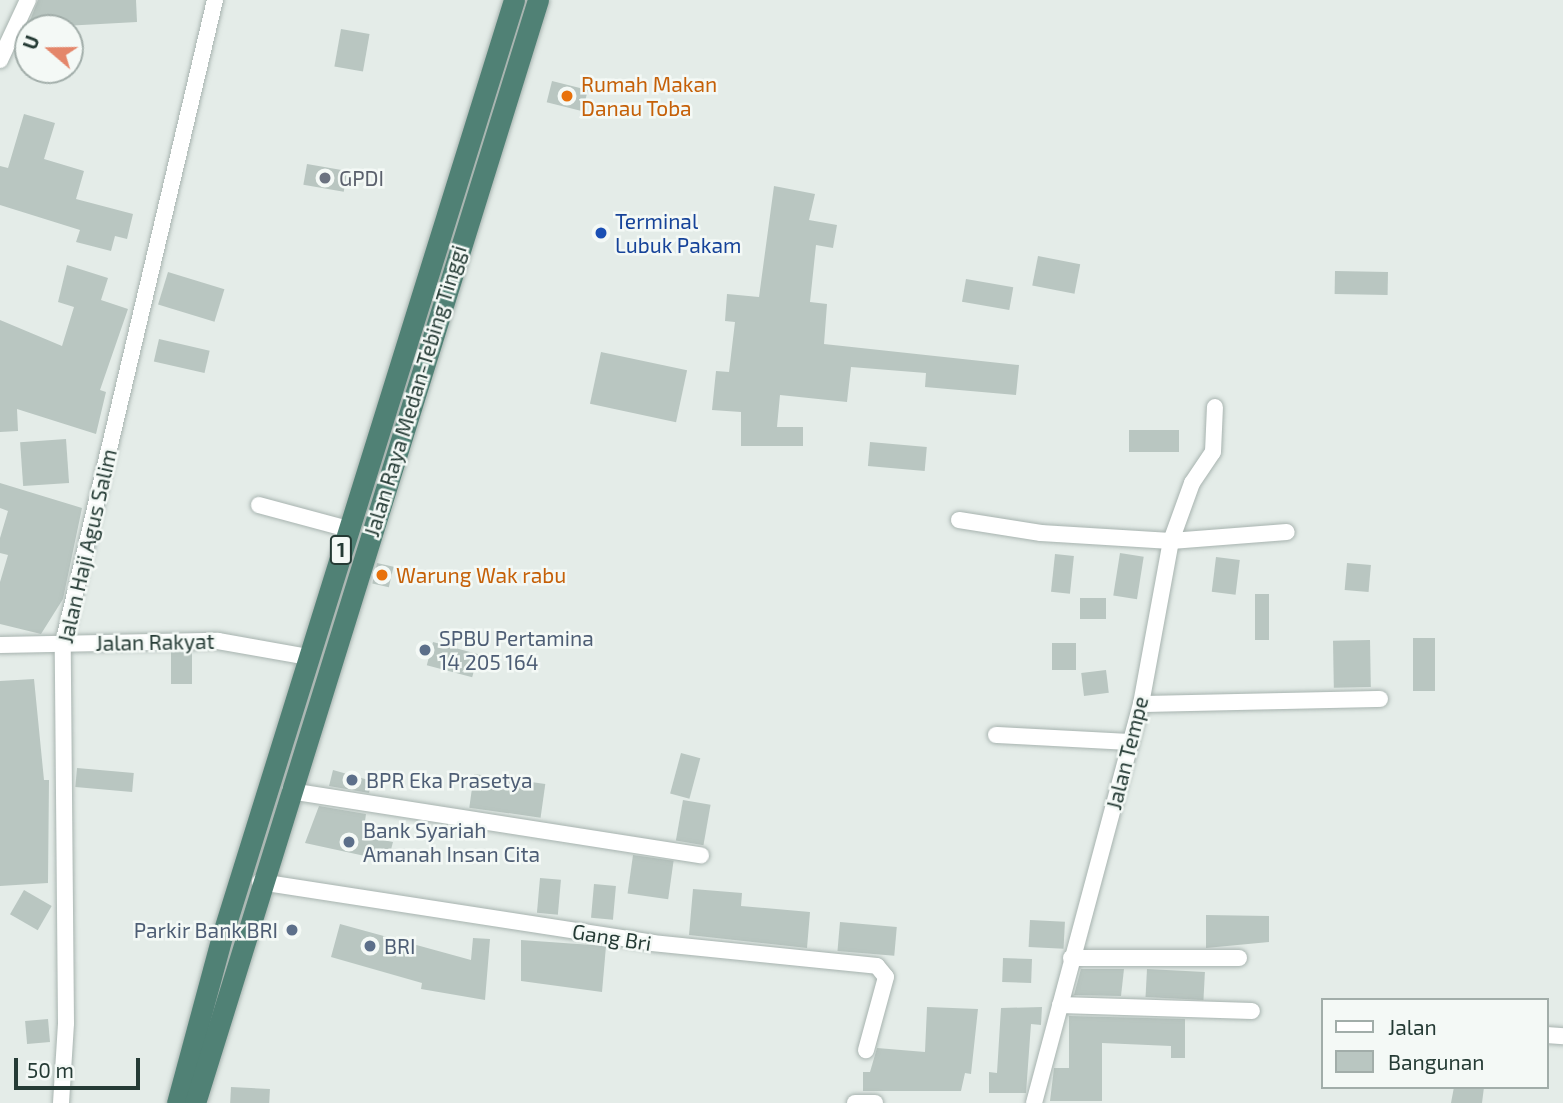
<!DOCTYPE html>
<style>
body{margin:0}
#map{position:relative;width:1563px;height:1103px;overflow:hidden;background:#e4ece8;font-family:"Exo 2",sans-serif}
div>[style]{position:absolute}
.building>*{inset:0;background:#b9c6c1;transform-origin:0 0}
.roads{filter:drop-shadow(0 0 2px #a7b3af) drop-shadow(0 0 2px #a7b3af)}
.minor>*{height:16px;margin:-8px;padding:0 8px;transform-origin:8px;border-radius:8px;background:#fff}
.trunk>*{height:21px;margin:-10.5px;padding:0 10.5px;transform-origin:10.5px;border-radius:10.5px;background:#508175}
.dots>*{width:19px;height:19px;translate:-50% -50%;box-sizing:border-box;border:4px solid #f4f9f6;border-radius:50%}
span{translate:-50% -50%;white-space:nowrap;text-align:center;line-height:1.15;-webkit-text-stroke:5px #f4f9f6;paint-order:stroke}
.shield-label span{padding:2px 5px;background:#f4f9f6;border:2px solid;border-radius:5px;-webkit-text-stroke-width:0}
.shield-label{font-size:19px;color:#253b35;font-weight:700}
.food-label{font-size:21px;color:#c56008}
.left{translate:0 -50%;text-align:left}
.worship-label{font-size:21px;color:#5b616d}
.transit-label{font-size:21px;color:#164399}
.street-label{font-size:21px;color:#253b35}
.service-label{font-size:21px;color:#4e5e75}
.right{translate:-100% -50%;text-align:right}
.legend{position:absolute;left:1321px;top:998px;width:228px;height:91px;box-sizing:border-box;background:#f4f9f6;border:2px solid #a1ada9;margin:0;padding:9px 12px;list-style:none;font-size:21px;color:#253b35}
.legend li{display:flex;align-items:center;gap:14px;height:35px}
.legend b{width:35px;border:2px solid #a1ada9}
.north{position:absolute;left:14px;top:14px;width:70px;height:70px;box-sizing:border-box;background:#f4f9f6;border:2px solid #a1ada9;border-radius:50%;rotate:290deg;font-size:19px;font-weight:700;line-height:28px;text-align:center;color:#253b35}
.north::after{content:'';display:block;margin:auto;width:24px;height:32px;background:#e4866a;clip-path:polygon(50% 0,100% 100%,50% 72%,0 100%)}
.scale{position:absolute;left:14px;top:1058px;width:126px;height:32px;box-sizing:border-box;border:4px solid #253b35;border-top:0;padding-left:9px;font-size:21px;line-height:24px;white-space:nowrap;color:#253b35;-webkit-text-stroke:5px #f4f9f6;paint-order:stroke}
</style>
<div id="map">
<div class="building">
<i style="clip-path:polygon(38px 0,136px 0,137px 22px,27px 28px)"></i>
<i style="left:341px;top:29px;width:29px;height:38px;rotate:10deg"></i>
<i style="left:552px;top:81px;width:37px;height:22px;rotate:14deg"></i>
<i style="clip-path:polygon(24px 114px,55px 123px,44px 159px,84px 171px,76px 199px,133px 214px,127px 239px,115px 236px,111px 251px,76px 242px,80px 230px,0 205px,0 166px,8px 168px)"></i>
<i style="left:307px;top:164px;width:41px;height:21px;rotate:10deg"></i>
<i style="clip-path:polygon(774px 186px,815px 194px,809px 220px,837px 225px,833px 248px,816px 245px,810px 302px,827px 304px,824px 344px,1019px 365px,1016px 395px,925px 387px,926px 373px,851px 367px,847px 402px,780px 395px,777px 427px,803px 427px,803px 446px,741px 446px,741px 412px,712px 410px,716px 371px,729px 372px,735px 322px,725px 321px,727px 294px,759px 297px)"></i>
<i style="left:1038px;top:256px;width:43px;height:30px;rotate:11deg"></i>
<i style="clip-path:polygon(67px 265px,108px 278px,101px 300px,128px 309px,100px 390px,106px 392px,96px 434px,17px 409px,18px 431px,0 432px,0 320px,62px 346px,74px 307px,58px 302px)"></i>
<i style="left:1335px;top:271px;width:53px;height:23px;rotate:1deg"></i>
<i style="left:168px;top:272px;width:59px;height:34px;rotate:17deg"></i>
<i style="left:966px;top:279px;width:48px;height:23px;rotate:10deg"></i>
<i style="left:159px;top:339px;width:52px;height:23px;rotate:13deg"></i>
<i style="left:601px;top:352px;width:88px;height:53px;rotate:12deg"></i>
<i style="left:1179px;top:430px;width:22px;height:50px;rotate:90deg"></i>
<i style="left:66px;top:439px;width:44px;height:46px;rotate:86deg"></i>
<i style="left:870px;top:442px;width:57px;height:24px;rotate:5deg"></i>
<i style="clip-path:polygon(0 483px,82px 508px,63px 599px,41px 634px,0 624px,0 582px,8px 555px,0 553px,0 538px,8px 511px,0 508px)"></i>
<i style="left:1120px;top:553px;width:24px;height:43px;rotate:9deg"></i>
<i style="left:1055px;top:554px;width:19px;height:38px;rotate:6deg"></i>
<i style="left:1216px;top:557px;width:24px;height:35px;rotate:7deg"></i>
<i style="left:377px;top:563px;width:17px;height:21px;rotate:13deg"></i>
<i style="left:1347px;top:563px;width:24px;height:27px;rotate:5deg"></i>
<i style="left:1255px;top:594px;width:14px;height:46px"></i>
<i style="left:1080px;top:598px;width:26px;height:21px"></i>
<i style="left:1413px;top:638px;width:22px;height:53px"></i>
<i style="left:1370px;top:640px;width:47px;height:37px;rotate:89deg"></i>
<i style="left:433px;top:642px;width:47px;height:24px;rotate:15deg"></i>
<i style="left:1052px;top:643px;width:24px;height:27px"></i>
<i style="left:171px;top:652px;width:21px;height:32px"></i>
<i style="left:1106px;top:670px;width:23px;height:25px;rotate:83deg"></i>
<i style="clip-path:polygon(34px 679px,44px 780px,49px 780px,48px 883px,0 886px,0 681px)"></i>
<i style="left:681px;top:753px;width:20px;height:42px;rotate:15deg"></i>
<i style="left:77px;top:768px;width:57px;height:19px;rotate:5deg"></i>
<i style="clip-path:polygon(333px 770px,372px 781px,369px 793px,329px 786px)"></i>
<i style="left:474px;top:774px;width:72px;height:34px;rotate:8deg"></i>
<i style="left:683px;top:800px;width:28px;height:41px;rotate:10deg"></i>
<i style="clip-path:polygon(319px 806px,366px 814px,363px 836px,393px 842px,388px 861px,305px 843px)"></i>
<i style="left:633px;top:855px;width:41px;height:39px;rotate:8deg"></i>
<i style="left:540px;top:878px;width:21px;height:35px;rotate:5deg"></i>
<i style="left:594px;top:884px;width:22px;height:34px;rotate:5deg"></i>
<i style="clip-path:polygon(693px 889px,742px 893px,741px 906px,810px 912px,807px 948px,689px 935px)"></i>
<i style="left:24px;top:890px;width:32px;height:28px;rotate:30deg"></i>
<i style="clip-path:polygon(1206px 915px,1269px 916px,1269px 942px,1206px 948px)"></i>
<i style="left:1030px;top:920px;width:35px;height:27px;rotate:3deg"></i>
<i style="left:840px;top:922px;width:57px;height:29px;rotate:5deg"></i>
<i style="clip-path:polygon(340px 924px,471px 960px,473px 938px,490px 939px,485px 1000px,421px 989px,422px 983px,331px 957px)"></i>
<i style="clip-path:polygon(521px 940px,606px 946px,602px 992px,521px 981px)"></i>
<i style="left:1003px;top:958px;width:29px;height:24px;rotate:2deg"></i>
<i style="clip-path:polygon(1081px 969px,1124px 969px,1121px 996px,1074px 995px)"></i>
<i style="left:1147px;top:969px;width:58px;height:28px;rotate:3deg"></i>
<i style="clip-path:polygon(927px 1007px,978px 1009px,971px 1074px,965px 1073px,961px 1091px,863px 1091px,863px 1072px,870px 1072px,877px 1048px,925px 1052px)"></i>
<i style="clip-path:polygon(1042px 1007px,1041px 1025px,1031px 1024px,1026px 1093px,989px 1093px,989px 1072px,997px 1073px,1001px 1008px)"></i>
<i style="clip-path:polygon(1069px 1016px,1185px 1019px,1185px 1058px,1171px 1058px,1171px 1046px,1102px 1043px,1102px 1101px,1050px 1101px,1054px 1068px,1069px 1068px)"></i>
<i style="left:48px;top:1019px;width:23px;height:23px;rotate:85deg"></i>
<i style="left:231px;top:1087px;width:39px;height:16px;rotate:3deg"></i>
<i style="clip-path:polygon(1454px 1087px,1484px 1087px,1482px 1103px,1451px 1103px)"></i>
</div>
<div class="roads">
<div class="minor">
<i style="left:0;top:60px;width:66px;rotate:-65deg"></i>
<i style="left:259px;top:505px;width:92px;rotate:15.1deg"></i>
<i style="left:959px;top:520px;width:83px;rotate:9deg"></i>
<i style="left:1041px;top:533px;width:130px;rotate:3.5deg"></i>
<i style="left:1171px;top:541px;width:116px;rotate:-4.4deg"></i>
<i style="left:0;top:645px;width:218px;rotate:-1.1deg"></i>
<i style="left:218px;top:641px;width:91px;rotate:10.1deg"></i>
<i style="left:1141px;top:704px;width:239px;rotate:-1.2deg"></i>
<i style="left:996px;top:735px;width:135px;rotate:3deg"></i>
<i style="left:290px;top:791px;width:416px;rotate:8.9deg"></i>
<i style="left:260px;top:882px;width:397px;rotate:8.8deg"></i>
<i style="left:652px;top:943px;width:226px;rotate:5.8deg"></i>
<i style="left:877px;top:966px;width:14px;rotate:51deg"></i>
<i style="left:886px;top:977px;width:76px;rotate:105.3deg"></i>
<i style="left:1071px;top:958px;width:168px"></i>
<i style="left:1060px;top:1005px;width:192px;rotate:1.8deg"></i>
<i style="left:1547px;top:1035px;width:16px;rotate:4deg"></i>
<i style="left:61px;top:1103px;width:80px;rotate:-86.4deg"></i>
<i style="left:66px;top:1023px;width:379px;rotate:-90.5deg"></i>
<i style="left:63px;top:644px;width:662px;rotate:-76.72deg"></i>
<i style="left:855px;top:1103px;width:20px"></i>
<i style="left:1034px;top:1103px;width:413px;rotate:-75deg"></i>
<i style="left:1141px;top:704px;width:166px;rotate:-79.6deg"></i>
<i style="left:1171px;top:541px;width:62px;rotate:-70.1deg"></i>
<i style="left:1192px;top:483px;width:37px;rotate:-56deg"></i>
<i style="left:1213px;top:452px;width:45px;rotate:-87.5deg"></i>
</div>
<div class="trunk">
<i style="left:177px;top:1103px;width:176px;rotate:-74.9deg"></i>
<i style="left:223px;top:933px;width:977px;rotate:-72.68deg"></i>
<i style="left:195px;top:1103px;width:1155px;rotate:-72.73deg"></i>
</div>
</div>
<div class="dots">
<i style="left:567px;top:96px;background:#e8710a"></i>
<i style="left:325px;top:178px;background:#6b7280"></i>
<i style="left:601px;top:233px;background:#1a4fb4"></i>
<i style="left:382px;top:575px;background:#e8710a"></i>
<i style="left:425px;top:650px;background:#5c6f8a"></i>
<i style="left:352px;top:780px;background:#5c6f8a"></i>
<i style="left:349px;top:842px;background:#5c6f8a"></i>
<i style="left:292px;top:930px;background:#5c6f8a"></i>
<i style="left:370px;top:946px;background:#5c6f8a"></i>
</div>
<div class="shield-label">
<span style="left:341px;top:550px">1</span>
</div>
<div class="food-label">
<span class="left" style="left:581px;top:96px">Rumah Makan<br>Danau Toba</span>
<span class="left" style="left:396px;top:575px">Warung Wak rabu</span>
</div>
<div class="worship-label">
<span class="left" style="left:339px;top:178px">GPDI</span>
</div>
<div class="transit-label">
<span class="left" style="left:615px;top:233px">Terminal<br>Lubuk Pakam</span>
</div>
<div class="street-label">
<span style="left:415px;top:391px;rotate:-73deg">Jalan Raya Medan-Tebing Tinggi</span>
<span style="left:87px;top:546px;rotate:-77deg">Jalan Haji Agus Salim</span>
<span style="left:155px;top:642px;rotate:-1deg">Jalan Rakyat</span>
<span style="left:1127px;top:753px;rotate:-76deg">Jalan Tempe</span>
<span style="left:612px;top:937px;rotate:9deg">Gang Bri</span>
</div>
<div class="service-label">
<span class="left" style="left:439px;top:650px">SPBU Pertamina<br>14 205 164</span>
<span class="left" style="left:366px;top:780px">BPR Eka Prasetya</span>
<span class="left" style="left:363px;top:842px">Bank Syariah<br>Amanah Insan Cita</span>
<span class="right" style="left:278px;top:930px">Parkir Bank BRI</span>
<span class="left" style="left:384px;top:946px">BRI</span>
</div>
<ul class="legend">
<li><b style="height:9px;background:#fff"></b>Jalan</li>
<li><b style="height:19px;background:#b9c6c1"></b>Bangunan</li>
</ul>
<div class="north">U</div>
<div class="scale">50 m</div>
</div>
